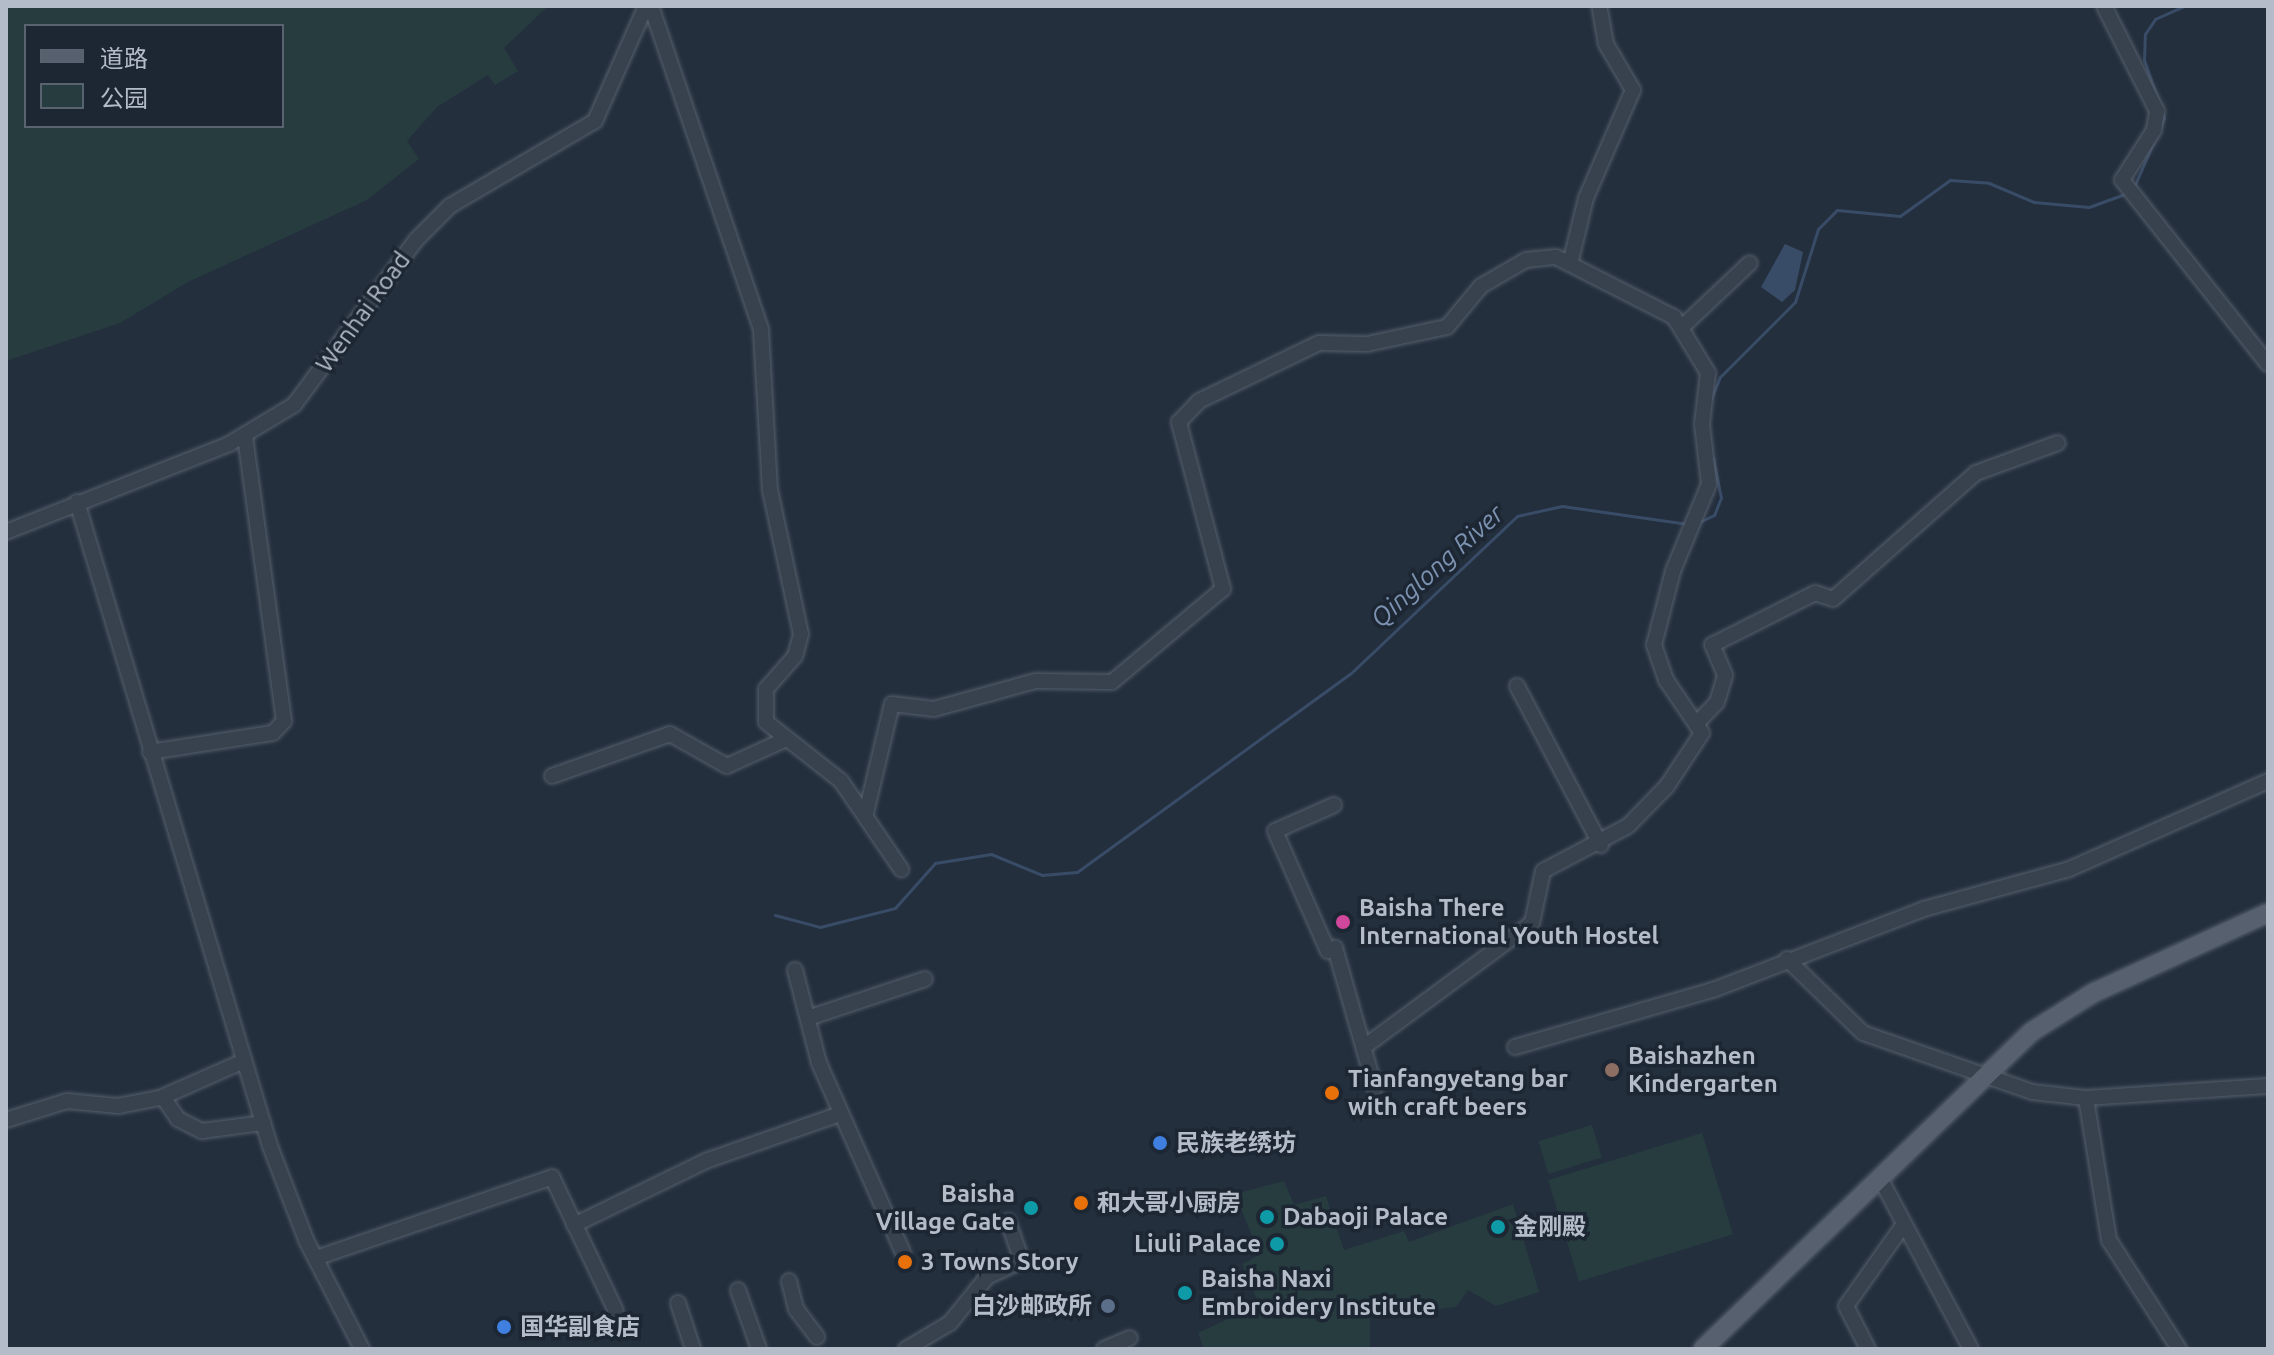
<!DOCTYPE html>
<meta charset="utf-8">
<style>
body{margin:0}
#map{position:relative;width:2274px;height:1355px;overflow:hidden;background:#242f3e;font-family:Ubuntu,"Noto Sans SC",sans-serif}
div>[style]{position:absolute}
.green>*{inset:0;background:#263c3f;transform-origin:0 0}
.water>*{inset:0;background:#394c67}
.stream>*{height:3px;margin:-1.5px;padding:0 1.5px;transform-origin:1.5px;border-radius:1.5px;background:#394c67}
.roads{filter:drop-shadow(0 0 2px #565f6c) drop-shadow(0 0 2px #565f6c)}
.minor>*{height:14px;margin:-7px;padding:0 7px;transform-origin:7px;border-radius:7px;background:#38414e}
.major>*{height:18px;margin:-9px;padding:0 9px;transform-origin:9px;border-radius:9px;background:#56606e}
.dots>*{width:22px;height:22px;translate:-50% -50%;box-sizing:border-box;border:4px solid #1d2633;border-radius:50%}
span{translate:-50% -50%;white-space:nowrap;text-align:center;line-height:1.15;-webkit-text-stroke:7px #1d2633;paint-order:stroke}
.street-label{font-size:24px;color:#b4bcc9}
.poi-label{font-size:24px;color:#b4bcc9;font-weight:700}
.left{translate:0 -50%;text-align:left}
.right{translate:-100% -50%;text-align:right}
.water-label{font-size:26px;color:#7c92b1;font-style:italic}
.frame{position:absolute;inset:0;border:8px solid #b4bcc9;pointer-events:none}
.legend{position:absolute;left:24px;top:24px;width:260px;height:104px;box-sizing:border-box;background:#1d2633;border:2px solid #59626f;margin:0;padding:10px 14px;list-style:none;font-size:24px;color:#b4bcc9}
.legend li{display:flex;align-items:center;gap:16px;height:40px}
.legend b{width:40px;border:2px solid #59626f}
</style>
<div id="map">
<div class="green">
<i style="clip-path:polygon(evenodd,6px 6px,548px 6px,504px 48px,518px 71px,495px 85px,488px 75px,437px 107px,407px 141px,419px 159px,367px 200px,188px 282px,120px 323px,6px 361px,6px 6px,26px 26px,282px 26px,282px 126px,26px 126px,26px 26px)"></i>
<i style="left:1592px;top:1125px;width:34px;height:56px;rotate:73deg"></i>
<i style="left:1702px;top:1133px;width:106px;height:161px;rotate:73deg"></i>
<i style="clip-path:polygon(1284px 1181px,1294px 1205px,1326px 1196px,1344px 1250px,1404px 1231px,1409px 1242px,1513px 1204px,1539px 1292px,1496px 1306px,1468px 1290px,1456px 1307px,1370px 1317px,1370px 1349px,1204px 1349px,1198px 1333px,1259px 1304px,1242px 1264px,1260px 1255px,1235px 1194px)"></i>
</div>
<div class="water">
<i style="clip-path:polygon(1785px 244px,1803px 252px,1795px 290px,1782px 302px,1761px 287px)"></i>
</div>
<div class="stream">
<i style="left:2134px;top:187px;width:75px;rotate:-66.5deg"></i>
<i style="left:2164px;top:118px;width:61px;rotate:-109deg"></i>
<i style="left:2144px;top:60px;width:26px;rotate:-88deg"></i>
<i style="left:2145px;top:34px;width:18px;rotate:-56deg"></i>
<i style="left:2155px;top:19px;width:32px;rotate:-24deg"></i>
<i style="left:1711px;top:399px;width:24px;rotate:-68deg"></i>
<i style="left:1720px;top:377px;width:106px;rotate:-45deg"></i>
<i style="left:1795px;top:302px;width:77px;rotate:-72.5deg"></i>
<i style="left:1818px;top:229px;width:27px;rotate:-45deg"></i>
<i style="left:1837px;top:210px;width:63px;rotate:5.4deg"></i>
<i style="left:1900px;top:216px;width:62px;rotate:-35.8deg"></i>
<i style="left:1950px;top:180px;width:39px;rotate:4deg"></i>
<i style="left:1989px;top:183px;width:49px;rotate:22.9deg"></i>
<i style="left:2034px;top:202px;width:55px;rotate:5.2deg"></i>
<i style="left:2089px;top:207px;width:38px;rotate:-20deg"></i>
<i style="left:1699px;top:522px;width:17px;rotate:-25deg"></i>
<i style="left:1714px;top:515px;width:18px;rotate:-68deg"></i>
<i style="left:1721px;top:498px;width:41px;rotate:-101.3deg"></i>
<i style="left:775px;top:915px;width:47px;rotate:14.9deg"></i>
<i style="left:820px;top:927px;width:77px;rotate:-14.2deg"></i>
<i style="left:895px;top:908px;width:60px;rotate:-48.4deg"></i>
<i style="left:935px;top:863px;width:57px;rotate:-9.1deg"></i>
<i style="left:991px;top:854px;width:55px;rotate:22.4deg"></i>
<i style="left:1042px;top:875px;width:35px;rotate:-5deg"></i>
<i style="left:1077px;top:872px;width:337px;rotate:-36deg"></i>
<i style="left:1350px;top:674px;width:230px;rotate:-43.4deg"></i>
<i style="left:1517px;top:516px;width:46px;rotate:-12.5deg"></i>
<i style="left:1562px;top:506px;width:127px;rotate:8.1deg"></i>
</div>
<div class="roads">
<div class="minor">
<i style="left:651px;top:6px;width:342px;rotate:71.2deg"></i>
<i style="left:761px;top:330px;width:160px;rotate:86.8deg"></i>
<i style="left:770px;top:490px;width:147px;rotate:77.9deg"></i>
<i style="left:801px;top:634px;width:23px;rotate:105deg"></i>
<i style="left:795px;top:656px;width:44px;rotate:131.3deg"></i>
<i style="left:766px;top:689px;width:33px;rotate:90deg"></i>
<i style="left:766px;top:722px;width:95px;rotate:38.2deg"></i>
<i style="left:841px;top:781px;width:107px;rotate:55.7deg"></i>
<i style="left:2104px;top:6px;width:118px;rotate:63.2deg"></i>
<i style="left:2157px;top:111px;width:19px;rotate:99deg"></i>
<i style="left:2154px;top:130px;width:59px;rotate:122.6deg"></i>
<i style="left:2122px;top:180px;width:235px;rotate:51.6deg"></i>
<i style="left:1570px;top:264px;width:68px;rotate:-76.4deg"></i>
<i style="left:1586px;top:198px;width:118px;rotate:-66.5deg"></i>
<i style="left:1633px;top:90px;width:53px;rotate:-120.4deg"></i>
<i style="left:1606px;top:44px;width:39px;rotate:-100deg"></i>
<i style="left:1682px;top:327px;width:93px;rotate:-43.3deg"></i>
<i style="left:77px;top:502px;width:672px;rotate:73.32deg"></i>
<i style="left:270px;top:1146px;width:101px;rotate:69deg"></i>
<i style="left:306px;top:1240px;width:123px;rotate:62.8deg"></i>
<i style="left:6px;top:532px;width:240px;rotate:-21.5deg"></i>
<i style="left:229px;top:444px;width:76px;rotate:-31deg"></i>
<i style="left:294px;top:405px;width:205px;rotate:-53.5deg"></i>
<i style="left:416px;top:240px;width:48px;rotate:-45deg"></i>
<i style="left:450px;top:206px;width:168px;rotate:-30.4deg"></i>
<i style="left:595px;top:121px;width:126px;rotate:-66.1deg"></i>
<i style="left:1517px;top:686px;width:180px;rotate:62.2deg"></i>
<i style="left:1696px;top:724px;width:30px;rotate:-46deg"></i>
<i style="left:1717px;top:702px;width:28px;rotate:-73deg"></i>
<i style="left:1725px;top:675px;width:33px;rotate:-113deg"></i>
<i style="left:1712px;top:645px;width:115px;rotate:-26.8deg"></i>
<i style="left:1815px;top:593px;width:19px;rotate:18deg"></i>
<i style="left:1833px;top:599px;width:191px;rotate:-41.4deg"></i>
<i style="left:1976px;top:473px;width:87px;rotate:-20.1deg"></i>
<i style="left:150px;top:752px;width:124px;rotate:-8.8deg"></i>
<i style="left:273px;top:733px;width:16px;rotate:-47deg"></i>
<i style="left:284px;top:721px;width:288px;rotate:-97.8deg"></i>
<i style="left:552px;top:776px;width:125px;rotate:-19.6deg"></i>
<i style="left:670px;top:734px;width:65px;rotate:29.3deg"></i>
<i style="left:727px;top:766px;width:60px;rotate:-24.4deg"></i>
<i style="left:1334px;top:805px;width:64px;rotate:156.2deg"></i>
<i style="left:1275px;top:831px;width:131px;rotate:66.2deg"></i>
<i style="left:1328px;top:951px;width:8px;rotate:-23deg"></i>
<i style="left:1335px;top:948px;width:146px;rotate:74.1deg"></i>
<i style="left:866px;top:813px;width:112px;rotate:-76.6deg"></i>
<i style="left:892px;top:704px;width:42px;rotate:6.8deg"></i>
<i style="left:934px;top:709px;width:106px;rotate:-15.4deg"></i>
<i style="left:1036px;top:681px;width:76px;rotate:0.8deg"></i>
<i style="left:1112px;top:682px;width:145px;rotate:-40deg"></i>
<i style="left:1223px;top:589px;width:173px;rotate:-104.8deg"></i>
<i style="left:1179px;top:422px;width:29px;rotate:-46deg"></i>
<i style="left:1199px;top:401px;width:133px;rotate:-25.8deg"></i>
<i style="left:1319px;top:343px;width:48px;rotate:1.2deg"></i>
<i style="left:1367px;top:344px;width:82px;rotate:-12deg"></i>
<i style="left:1447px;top:327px;width:53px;rotate:-50.3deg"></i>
<i style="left:1481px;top:286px;width:52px;rotate:-30deg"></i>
<i style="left:1526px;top:260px;width:30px;rotate:-6deg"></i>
<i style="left:1556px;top:257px;width:132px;rotate:27deg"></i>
<i style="left:1674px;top:317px;width:66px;rotate:58.7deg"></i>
<i style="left:1708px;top:373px;width:51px;rotate:96.7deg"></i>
<i style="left:1702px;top:424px;width:60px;rotate:83.3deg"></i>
<i style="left:1709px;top:484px;width:94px;rotate:112.5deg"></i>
<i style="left:1673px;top:571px;width:76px;rotate:104.4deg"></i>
<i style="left:1654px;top:645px;width:37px;rotate:71deg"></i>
<i style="left:1666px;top:680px;width:64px;rotate:55.8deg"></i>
<i style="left:1702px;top:733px;width:64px;rotate:123.4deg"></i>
<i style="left:1667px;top:786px;width:56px;rotate:134.3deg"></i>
<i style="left:1628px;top:826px;width:96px;rotate:152.1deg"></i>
<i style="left:1543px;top:871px;width:53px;rotate:101.9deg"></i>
<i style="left:1532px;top:923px;width:209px;rotate:143.6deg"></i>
<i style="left:1787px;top:959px;width:106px;rotate:44.2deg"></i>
<i style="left:1863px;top:1033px;width:179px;rotate:19.2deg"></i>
<i style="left:2032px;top:1092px;width:54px;rotate:6.3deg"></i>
<i style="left:2086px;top:1098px;width:182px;rotate:-3.8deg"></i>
<i style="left:795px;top:970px;width:96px;rotate:75.5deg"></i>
<i style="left:819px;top:1063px;width:208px;rotate:66.1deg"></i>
<i style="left:811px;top:1017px;width:120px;rotate:-18.4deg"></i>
<i style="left:1515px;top:1047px;width:206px;rotate:-16.1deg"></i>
<i style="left:1713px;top:990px;width:226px;rotate:-21deg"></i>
<i style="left:1924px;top:909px;width:148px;rotate:-15.3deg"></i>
<i style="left:2067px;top:870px;width:220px;rotate:-23.9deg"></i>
<i style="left:163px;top:1097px;width:27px;rotate:56deg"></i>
<i style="left:178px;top:1119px;width:27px;rotate:27deg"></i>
<i style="left:202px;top:1131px;width:62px;rotate:-7.5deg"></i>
<i style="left:2086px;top:1098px;width:144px;rotate:80.8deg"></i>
<i style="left:2109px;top:1240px;width:130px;rotate:57.3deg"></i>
<i style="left:6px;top:1120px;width:64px;rotate:-17.3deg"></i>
<i style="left:67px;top:1101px;width:51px;rotate:5.6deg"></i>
<i style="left:118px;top:1106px;width:43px;rotate:-10.8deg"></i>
<i style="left:160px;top:1098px;width:92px;rotate:-23.8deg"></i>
<i style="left:1881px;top:1180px;width:191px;rotate:62deg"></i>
<i style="left:574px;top:1225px;width:149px;rotate:-25.9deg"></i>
<i style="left:708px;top:1160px;width:140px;rotate:-19.2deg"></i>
<i style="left:316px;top:1258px;width:250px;rotate:-18.9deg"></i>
<i style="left:552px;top:1177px;width:148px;rotate:64.5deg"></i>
<i style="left:789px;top:1281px;width:29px;rotate:76deg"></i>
<i style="left:796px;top:1309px;width:35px;rotate:53deg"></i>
<i style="left:738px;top:1290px;width:63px;rotate:70.4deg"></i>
<i style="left:678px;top:1303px;width:48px;rotate:71.9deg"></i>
<i style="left:906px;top:1349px;width:51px;rotate:-30.6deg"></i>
<i style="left:950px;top:1323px;width:59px;rotate:-51.2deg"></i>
<i style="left:987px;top:1277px;width:38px;rotate:-25deg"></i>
<i style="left:1022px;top:1261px;width:42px;rotate:-109.3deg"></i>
<i style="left:1104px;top:1349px;width:28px;rotate:-23deg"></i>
<i style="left:1868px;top:1349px;width:48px;rotate:-117.1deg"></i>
<i style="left:1846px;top:1306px;width:100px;rotate:-54.7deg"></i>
</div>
<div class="major">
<i style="left:1703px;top:1349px;width:456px;rotate:-44deg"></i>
<i style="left:2031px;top:1032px;width:73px;rotate:-32.2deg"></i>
<i style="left:2093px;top:993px;width:192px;rotate:-24.6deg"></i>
</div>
</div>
<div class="dots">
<i style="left:1343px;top:922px;background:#d1479c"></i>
<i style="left:1612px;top:1070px;background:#8d6e63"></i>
<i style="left:1332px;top:1093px;background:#e8710a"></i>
<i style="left:1160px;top:1143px;background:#3f7fe0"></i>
<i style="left:1081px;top:1203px;background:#e8710a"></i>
<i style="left:1031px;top:1208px;background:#0f9aa8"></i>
<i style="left:1267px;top:1217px;background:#0f9aa8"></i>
<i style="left:1498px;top:1227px;background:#0f9aa8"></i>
<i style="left:1277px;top:1244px;background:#0f9aa8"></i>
<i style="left:905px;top:1262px;background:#e8710a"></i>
<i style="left:1185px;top:1293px;background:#0f9aa8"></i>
<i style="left:1108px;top:1306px;background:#5c6f8a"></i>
<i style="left:504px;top:1327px;background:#3f7fe0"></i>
</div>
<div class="street-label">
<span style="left:363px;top:312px;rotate:-54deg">Wenhai Road</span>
</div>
<div class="poi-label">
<span class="left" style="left:1359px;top:922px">Baisha There<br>International Youth Hostel</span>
<span class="left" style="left:1628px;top:1070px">Baishazhen<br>Kindergarten</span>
<span class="left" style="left:1348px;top:1093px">Tianfangyetang bar<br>with craft beers</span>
<span class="left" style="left:1176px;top:1143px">民族老绣坊</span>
<span class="right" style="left:1015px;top:1208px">Baisha<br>Village Gate</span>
<span class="left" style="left:1097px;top:1203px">和大哥小厨房</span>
<span class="left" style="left:1283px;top:1217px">Dabaoji Palace</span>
<span class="left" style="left:1514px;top:1227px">金刚殿</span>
<span class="right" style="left:1261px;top:1244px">Liuli Palace</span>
<span class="left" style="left:921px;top:1262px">3 Towns Story</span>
<span class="left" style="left:1201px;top:1293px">Baisha Naxi<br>Embroidery Institute</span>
<span class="right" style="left:1092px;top:1306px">白沙邮政所</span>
<span class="left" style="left:520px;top:1327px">国华副食店</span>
</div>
<div class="water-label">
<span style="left:1437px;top:566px;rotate:-42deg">Qinglong River</span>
</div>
<div class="frame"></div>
<ul class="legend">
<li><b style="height:10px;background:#56606e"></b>道路</li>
<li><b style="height:22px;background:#263c3f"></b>公园</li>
</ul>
</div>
